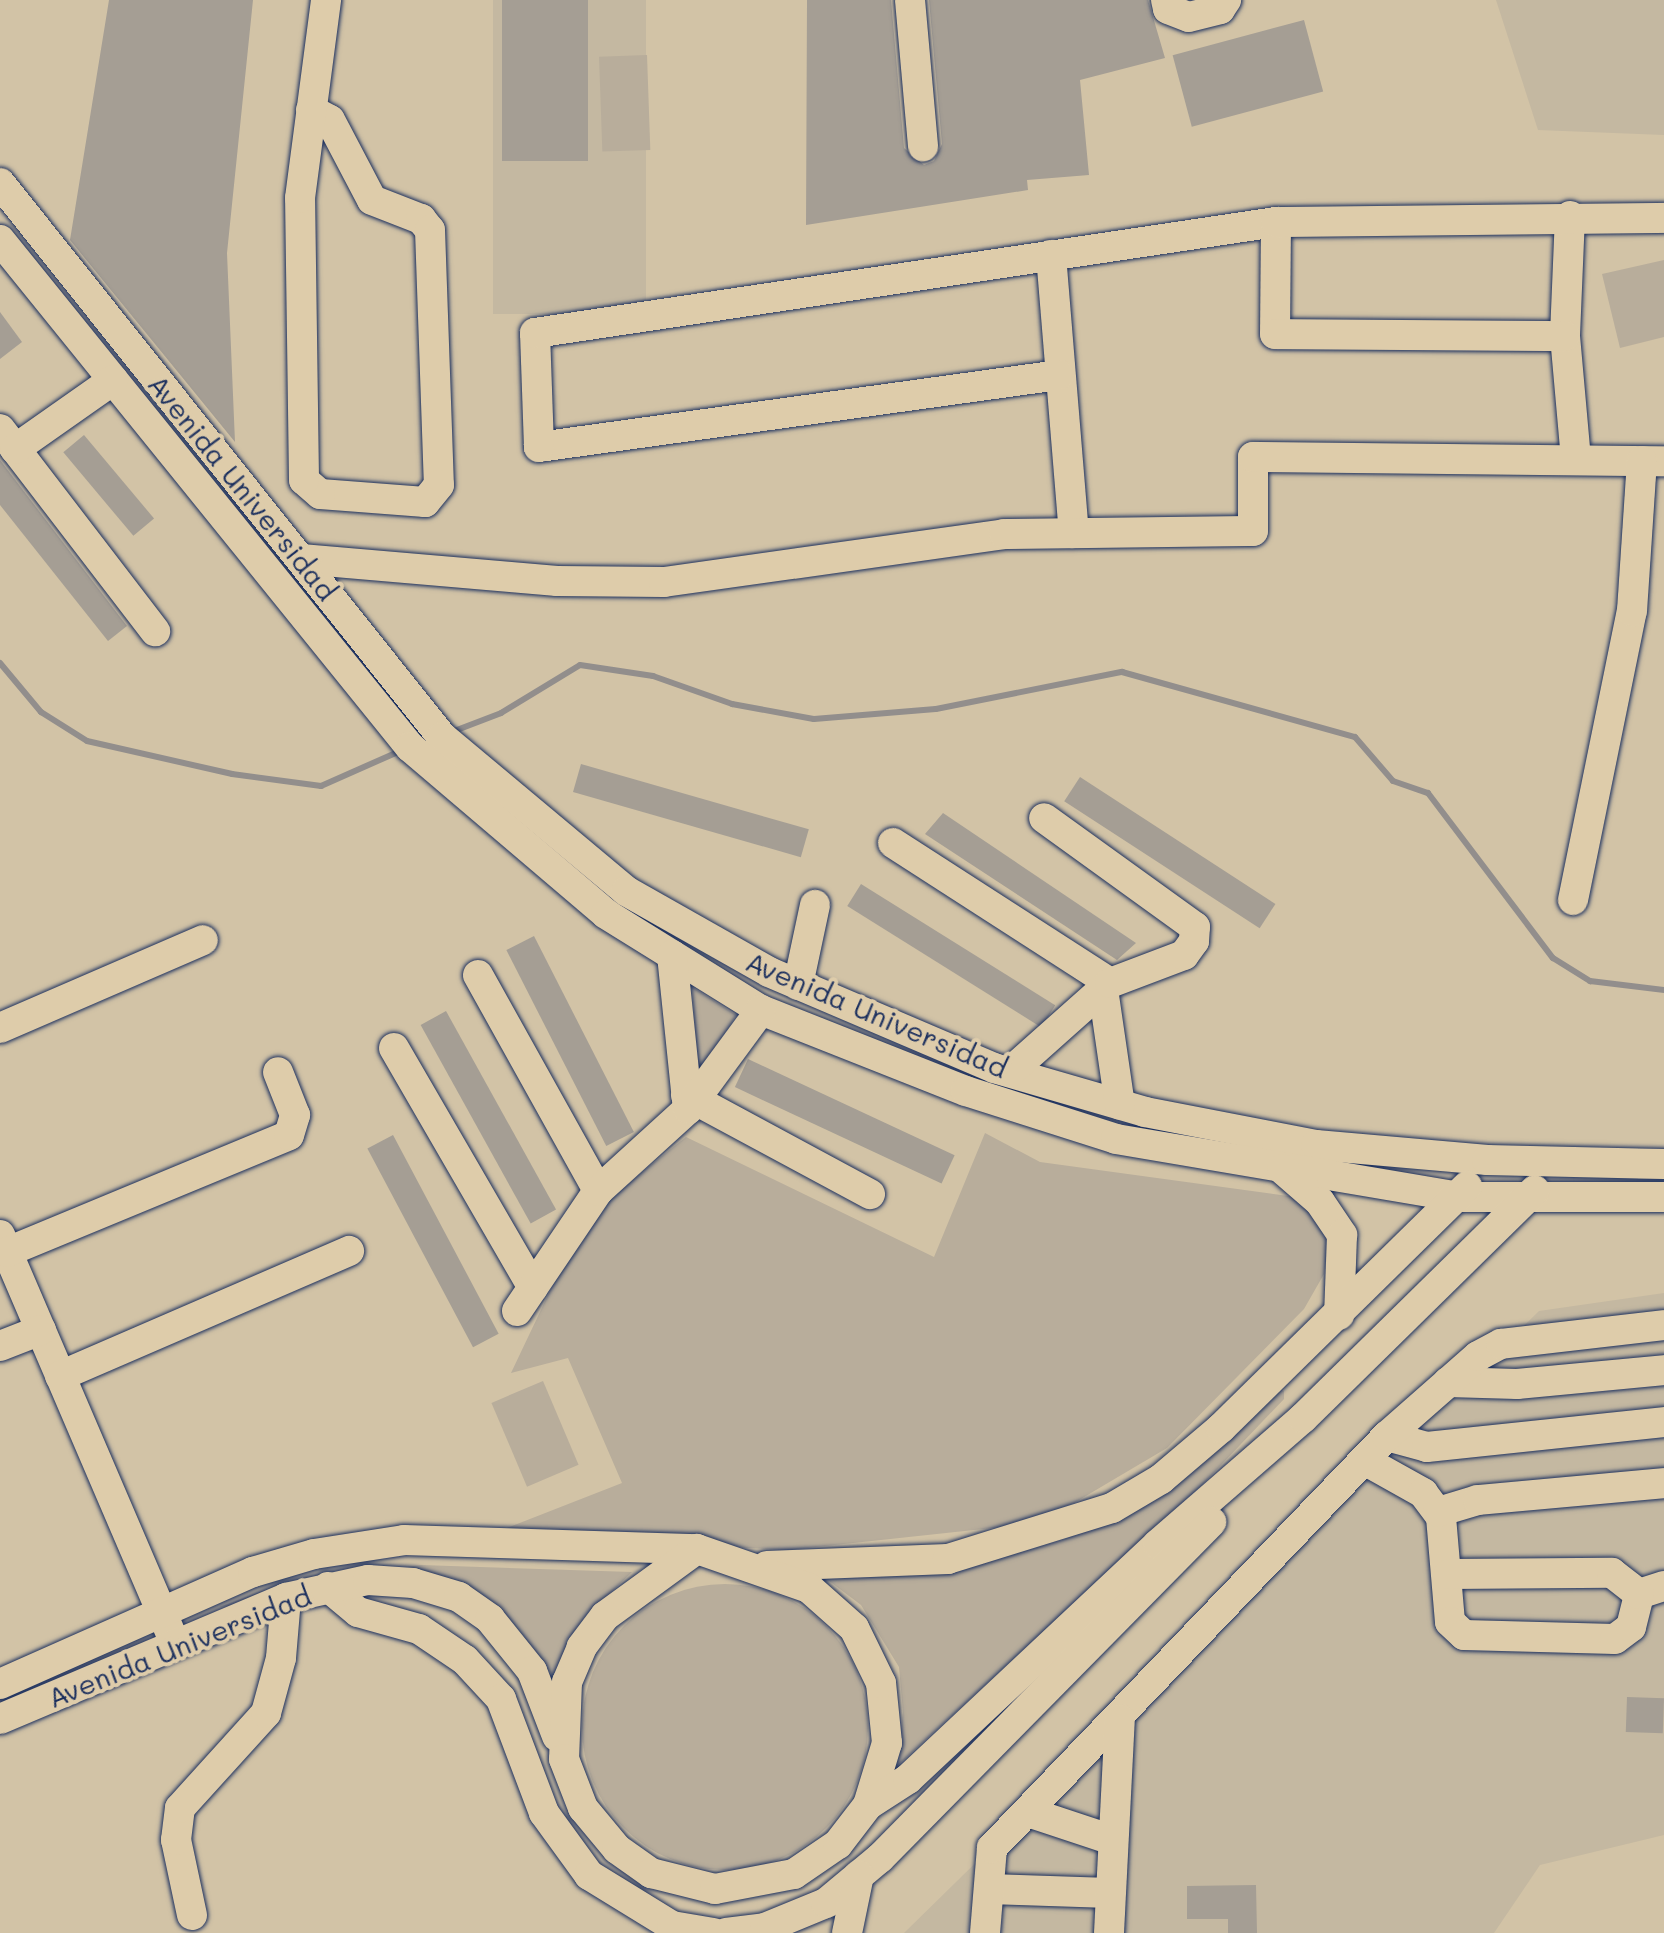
<!DOCTYPE html>
<style>
body{margin:0}
#map{position:relative;width:1664px;height:1933px;overflow:hidden;background:#d2c3a6;font-family:Mali,sans-serif}
div>[style]{position:absolute}
.built>*{inset:0;background:#c4b8a1;transform-origin:0 0}
.green>*{inset:0;background:#b8ad9b;transform-origin:0 0}
.round{border-radius:50%}
.stream>*{height:6px;margin:-3px;padding:0 3px;transform-origin:3px;border-radius:3px;background:#928e8c}
.building>*{inset:0;background:#a59e94;transform-origin:0 0}
.roads{filter:drop-shadow(0 0 2px #1b2f5e) drop-shadow(0 0 2px #1b2f5e)}
.minor>*{height:30px;margin:-15px;padding:0 15px;transform-origin:15px;border-radius:15px;background:#deccaa}
span{translate:-50% -50%;white-space:nowrap;text-align:center;line-height:1.15;-webkit-text-stroke:8px #deccaa;paint-order:stroke}
.street-label{font-size:28px;color:#1b2f5e}
</style>
<div id="map">
<div class="built">
<i style="left:493px;top:0;width:153px;height:314px"></i>
<i style="clip-path:polygon(1496px 0,1664px 0,1664px 135px,1538px 130px)"></i>
<i style="clip-path:polygon(1664px 1293px,1664px 1835px,1540px 1865px,1494px 1933px,904px 1933px,1539px 1311px)"></i>
</div>
<div class="green">
<i style="left:647px;top:55px;width:95px;height:48px;rotate:88deg"></i>
<i style="clip-path:polygon(1664px 260px,1664px 337px,1620px 348px,1602px 274px)"></i>
<i style="clip-path:polygon(692px 987px,736px 1015px,699px 1079px)"></i>
<i style="clip-path:polygon(985px 1133px,1040px 1162px,1295px 1197px,1319px 1209px,1329px 1237px,1324px 1274px,1304px 1309px,1167px 1448px,1074px 1503px,1011px 1526px,788px 1550px,489px 1535px,622px 1483px,568px 1358px,511px 1373px,567px 1255px,602px 1207px,641px 1173px,686px 1137px,934px 1257px)"></i>
<i style="left:543px;top:1381px;width:91px;height:56px;rotate:67deg"></i>
<i style="clip-path:polygon(1276px 1388px,1284px 1391px,1284px 1399px,1201px 1486px,897px 1766px,903px 1712px,899px 1667px,861px 1605px,816px 1571px,985px 1562px,1063px 1540px,1122px 1512px)"></i>
<i style="clip-path:polygon(421px 1565px,632px 1572px,584px 1618px,566px 1651px,559px 1684px,526px 1640px,416px 1587px,219px 1607px,287px 1582px)"></i>
<i class="round" style="left:582px;top:1584px;width:286px;height:286px"></i>
</div>
<div class="stream">
<i style="left:0;top:663px;width:64px;rotate:50.1deg"></i>
<i style="left:41px;top:712px;width:54px;rotate:32.2deg"></i>
<i style="left:87px;top:741px;width:149px;rotate:12.8deg"></i>
<i style="left:232px;top:774px;width:90px;rotate:7.7deg"></i>
<i style="left:321px;top:786px;width:86px;rotate:-23.9deg"></i>
<i style="left:449px;top:733px;width:56px;rotate:-21deg"></i>
<i style="left:501px;top:713px;width:92px;rotate:-31.3deg"></i>
<i style="left:580px;top:665px;width:74px;rotate:8.6deg"></i>
<i style="left:653px;top:676px;width:84px;rotate:19.5deg"></i>
<i style="left:732px;top:704px;width:83px;rotate:10.4deg"></i>
<i style="left:814px;top:719px;width:122px;rotate:-4.7deg"></i>
<i style="left:936px;top:709px;width:190px;rotate:-11.3deg"></i>
<i style="left:1122px;top:672px;width:242px;rotate:15.6deg"></i>
<i style="left:1355px;top:737px;width:58px;rotate:49.2deg"></i>
<i style="left:1393px;top:781px;width:37px;rotate:19deg"></i>
<i style="left:1428px;top:793px;width:207px;rotate:52.9deg"></i>
<i style="left:1553px;top:958px;width:44px;rotate:31.9deg"></i>
<i style="left:1590px;top:981px;width:75px;rotate:6.9deg"></i>
</div>
<div class="building">
<i style="clip-path:polygon(109px 0,253px 0,227px 253px,235px 442px,70px 240px)"></i>
<i style="left:502px;top:0;width:86px;height:161px"></i>
<i style="clip-path:polygon(807px 0,891px 0,904px 148px,924px 165px,934px 161px,942px 144px,929px 0,1148px 0,1165px 58px,1080px 80px,1089px 175px,1027px 180px,1028px 190px,806px 225px)"></i>
<i style="left:1304px;top:20px;width:74px;height:136px;rotate:75deg"></i>
<i style="clip-path:polygon(0 312px,22px 342px,0 359px)"></i>
<i style="left:84px;top:435px;width:109px;height:27px;rotate:50deg"></i>
<i style="clip-path:polygon(0 460px,127px 626px,108px 641px,0 505px)"></i>
<i style="left:581px;top:764px;width:237px;height:29px;rotate:16deg"></i>
<i style="left:1080px;top:777px;width:233px;height:29px;rotate:33deg"></i>
<i style="clip-path:polygon(943px 813px,1136px 943px,1117px 960px,925px 834px)"></i>
<i style="left:861px;top:884px;width:229px;height:26px;rotate:32deg"></i>
<i style="left:534px;top:936px;width:220px;height:31px;rotate:63deg"></i>
<i style="left:446px;top:1011px;width:227px;height:29px;rotate:61deg"></i>
<i style="left:748px;top:1059px;width:228px;height:31px;rotate:25deg"></i>
<i style="left:393px;top:1135px;width:225px;height:29px;rotate:62deg"></i>
<i style="left:1627px;top:1697px;width:37px;height:35px;rotate:2deg"></i>
<i style="clip-path:polygon(1256px 1885px,1257px 1933px,1228px 1933px,1228px 1919px,1187px 1919px,1187px 1886px)"></i>
</div>
<div class="roads">
<div class="minor">
<i style="left:910px;top:0;width:147px;rotate:84.9deg"></i>
<i style="left:1166px;top:0;width:9px;rotate:77deg"></i>
<i style="left:1168px;top:9px;width:22px;rotate:21deg"></i>
<i style="left:1189px;top:17px;width:32px;rotate:-14deg"></i>
<i style="left:1220px;top:9px;width:11px;rotate:-56deg"></i>
<i style="left:311px;top:110px;width:21px;rotate:28deg"></i>
<i style="left:330px;top:120px;width:90px;rotate:62.3deg"></i>
<i style="left:372px;top:200px;width:53px;rotate:21.2deg"></i>
<i style="left:421px;top:219px;width:14px;rotate:51deg"></i>
<i style="left:430px;top:230px;width:255px;rotate:88deg"></i>
<i style="left:439px;top:485px;width:22px;rotate:129deg"></i>
<i style="left:425px;top:502px;width:105px;rotate:-175.6deg"></i>
<i style="left:320px;top:494px;width:21px;rotate:-139deg"></i>
<i style="left:304px;top:480px;width:282px;rotate:-90.8deg"></i>
<i style="left:300px;top:198px;width:200px;rotate:-82.5deg"></i>
<i style="left:0;top:183px;width:709px;rotate:51.42deg"></i>
<i style="left:442px;top:737px;width:240px;rotate:39.9deg"></i>
<i style="left:626px;top:891px;width:164px;rotate:29.5deg"></i>
<i style="left:769px;top:972px;width:245px;rotate:23.1deg"></i>
<i style="left:994px;top:1068px;width:157px;rotate:16.2deg"></i>
<i style="left:1145px;top:1112px;width:174px;rotate:10.9deg"></i>
<i style="left:1316px;top:1145px;width:172px;rotate:5deg"></i>
<i style="left:1487px;top:1160px;width:177px;rotate:1.3deg"></i>
<i style="left:1570px;top:216px;width:120px;rotate:92.4deg"></i>
<i style="left:1565px;top:336px;width:123px;rotate:84.9deg"></i>
<i style="left:1276px;top:222px;width:112px;rotate:90.5deg"></i>
<i style="left:1275px;top:334px;width:290px;rotate:0.4deg"></i>
<i style="left:0;top:240px;width:652px;rotate:51.04deg"></i>
<i style="left:410px;top:747px;width:257px;rotate:40.4deg"></i>
<i style="left:606px;top:914px;width:182px;rotate:31.8deg"></i>
<i style="left:761px;top:1010px;width:220px;rotate:21.6deg"></i>
<i style="left:966px;top:1091px;width:157px;rotate:17.7deg"></i>
<i style="left:1116px;top:1139px;width:347px;rotate:9.6deg"></i>
<i style="left:1458px;top:1197px;width:206px"></i>
<i style="left:1051px;top:255px;width:279px;rotate:85.3deg"></i>
<i style="left:1059px;top:375px;width:525px;rotate:172.12deg"></i>
<i style="left:539px;top:447px;width:114px;rotate:-92deg"></i>
<i style="left:535px;top:333px;width:749px;rotate:-8.52deg"></i>
<i style="left:1276px;top:222px;width:388px;rotate:-0.6deg"></i>
<i style="left:0;top:429px;width:255px;rotate:52.5deg"></i>
<i style="left:15px;top:449px;width:120px;rotate:-35.1deg"></i>
<i style="left:301px;top:559px;width:257px;rotate:4.9deg"></i>
<i style="left:557px;top:581px;width:107px;rotate:0.5deg"></i>
<i style="left:664px;top:582px;width:343px;rotate:-8deg"></i>
<i style="left:1004px;top:534px;width:249px;rotate:-0.7deg"></i>
<i style="left:1253px;top:531px;width:74px;rotate:-90deg"></i>
<i style="left:1253px;top:457px;width:411px;rotate:0.6deg"></i>
<i style="left:893px;top:843px;width:258px;rotate:32.8deg"></i>
<i style="left:1573px;top:900px;width:295px;rotate:-78.5deg"></i>
<i style="left:1632px;top:611px;width:150px;rotate:-86.2deg"></i>
<i style="left:672px;top:955px;width:155px;rotate:84.1deg"></i>
<i style="left:478px;top:975px;width:247px;rotate:60.9deg"></i>
<i style="left:798px;top:985px;width:82px;rotate:-78deg"></i>
<i style="left:1103px;top:989px;width:117px;rotate:81.7deg"></i>
<i style="left:0;top:1028px;width:221px;rotate:-23.4deg"></i>
<i style="left:394px;top:1048px;width:277px;rotate:59.9deg"></i>
<i style="left:1010px;top:1072px;width:134px;rotate:-41.7deg"></i>
<i style="left:1110px;top:983px;width:79px;rotate:-20.7deg"></i>
<i style="left:1184px;top:955px;width:17px;rotate:-54deg"></i>
<i style="left:1194px;top:941px;width:14px;rotate:-86deg"></i>
<i style="left:1195px;top:927px;width:186px;rotate:-144.2deg"></i>
<i style="left:686px;top:1095px;width:209px;rotate:28.3deg"></i>
<i style="left:1282px;top:1169px;width:50px;rotate:41deg"></i>
<i style="left:1320px;top:1202px;width:40px;rotate:56deg"></i>
<i style="left:1342px;top:1235px;width:80px;rotate:92.1deg"></i>
<i style="left:0;top:1235px;width:432px;rotate:66.8deg"></i>
<i style="left:7px;top:1252px;width:305px;rotate:-22.5deg"></i>
<i style="left:289px;top:1135px;width:21px;rotate:-73deg"></i>
<i style="left:295px;top:1115px;width:46px;rotate:-111.6deg"></i>
<i style="left:517px;top:1311px;width:145px;rotate:-56deg"></i>
<i style="left:598px;top:1191px;width:122px;rotate:-42.3deg"></i>
<i style="left:688px;top:1109px;width:123px;rotate:-53.6deg"></i>
<i style="left:0;top:1346px;width:44px;rotate:-21.3deg"></i>
<i style="left:60px;top:1376px;width:315px;rotate:-23.4deg"></i>
<i style="left:1448px;top:1382px;width:69px;rotate:1.7deg"></i>
<i style="left:1517px;top:1384px;width:148px;rotate:-5.4deg"></i>
<i style="left:1387px;top:1436px;width:41px;rotate:15.4deg"></i>
<i style="left:1427px;top:1447px;width:238px;rotate:-6deg"></i>
<i style="left:1364px;top:1460px;width:68px;rotate:29.2deg"></i>
<i style="left:1423px;top:1493px;width:30px;rotate:53deg"></i>
<i style="left:1441px;top:1517px;width:105px;rotate:85.1deg"></i>
<i style="left:1450px;top:1622px;width:19px;rotate:43deg"></i>
<i style="left:1464px;top:1635px;width:151px;rotate:1.5deg"></i>
<i style="left:1615px;top:1639px;width:20px;rotate:-37deg"></i>
<i style="left:1631px;top:1627px;width:34px;rotate:-76deg"></i>
<i style="left:1639px;top:1594px;width:26px;rotate:-18deg"></i>
<i style="left:1438px;top:1512px;width:42px;rotate:-16.7deg"></i>
<i style="left:1478px;top:1500px;width:187px;rotate:-5.2deg"></i>
<i style="left:767px;top:1566px;width:181px;rotate:-2.2deg"></i>
<i style="left:948px;top:1559px;width:172px;rotate:-17.3deg"></i>
<i style="left:1112px;top:1508px;width:57px;rotate:-30.6deg"></i>
<i style="left:1161px;top:1479px;width:79px;rotate:-40.4deg"></i>
<i style="left:1221px;top:1428px;width:345px;rotate:-44.5deg"></i>
<i style="left:1449px;top:1574px;width:163px;rotate:-0.4deg"></i>
<i style="left:1612px;top:1573px;width:34px;rotate:38deg"></i>
<i style="left:328px;top:1587px;width:39px;rotate:40deg"></i>
<i style="left:358px;top:1612px;width:63px;rotate:15.6deg"></i>
<i style="left:419px;top:1629px;width:55px;rotate:34deg"></i>
<i style="left:465px;top:1660px;width:53px;rotate:47.3deg"></i>
<i style="left:501px;top:1699px;width:122px;rotate:69.3deg"></i>
<i style="left:544px;top:1813px;width:77px;rotate:54deg"></i>
<i style="left:589px;top:1875px;width:97px;rotate:31.6deg"></i>
<i style="left:672px;top:1926px;width:42px;rotate:9.7deg"></i>
<i style="left:0;top:1684px;width:277px;rotate:-23.9deg"></i>
<i style="left:253px;top:1572px;width:64px;rotate:-16.4deg"></i>
<i style="left:314px;top:1554px;width:91px;rotate:-8.8deg"></i>
<i style="left:404px;top:1540px;width:293px;rotate:1.8deg"></i>
<i style="left:0;top:1719px;width:311px;rotate:-22.9deg"></i>
<i style="left:286px;top:1598px;width:84px;rotate:-12.4deg"></i>
<i style="left:368px;top:1580px;width:45px;rotate:3.8deg"></i>
<i style="left:413px;top:1583px;width:48px;rotate:16.9deg"></i>
<i style="left:459px;top:1597px;width:38px;rotate:35deg"></i>
<i style="left:490px;top:1619px;width:67px;rotate:51.1deg"></i>
<i style="left:532px;top:1671px;width:70px;rotate:69deg"></i>
<i style="left:868px;top:1805px;width:65px;rotate:-73deg"></i>
<i style="left:887px;top:1743px;width:60px;rotate:-95.7deg"></i>
<i style="left:881px;top:1683px;width:61px;rotate:-116.1deg"></i>
<i style="left:854px;top:1628px;width:60px;rotate:-138.4deg"></i>
<i style="left:809px;top:1588px;width:119px;rotate:-160.8deg"></i>
<i style="left:697px;top:1549px;width:114px;rotate:143.9deg"></i>
<i style="left:605px;top:1616px;width:39px;rotate:127deg"></i>
<i style="left:582px;top:1647px;width:38px;rotate:113deg"></i>
<i style="left:567px;top:1682px;width:77px;rotate:92.2deg"></i>
<i style="left:564px;top:1759px;width:53px;rotate:68.8deg"></i>
<i style="left:583px;top:1808px;width:53px;rotate:50.3deg"></i>
<i style="left:617px;top:1849px;width:42px;rotate:35.2deg"></i>
<i style="left:651px;top:1873px;width:66px;rotate:14deg"></i>
<i style="left:715px;top:1889px;width:80px;rotate:-10.8deg"></i>
<i style="left:794px;top:1874px;width:53px;rotate:-34.3deg"></i>
<i style="left:838px;top:1844px;width:49px;rotate:-52.4deg"></i>
<i style="left:868px;top:1805px;width:48px;rotate:-33deg"></i>
<i style="left:908px;top:1779px;width:343px;rotate:-43.2deg"></i>
<i style="left:1158px;top:1544px;width:192px;rotate:-41deg"></i>
<i style="left:1303px;top:1418px;width:325px;rotate:-44.5deg"></i>
<i style="left:1028px;top:1812px;width:89px;rotate:18.4deg"></i>
<i style="left:989px;top:1889px;width:121px;rotate:1.9deg"></i>
<i style="left:192px;top:1915px;width:77px;rotate:-102deg"></i>
<i style="left:176px;top:1840px;width:32px;rotate:-83deg"></i>
<i style="left:180px;top:1808px;width:128px;rotate:-47.8deg"></i>
<i style="left:266px;top:1713px;width:57px;rotate:-74.7deg"></i>
<i style="left:281px;top:1658px;width:60px;rotate:-85.2deg"></i>
<i style="left:726px;top:1933px;width:39px;rotate:-7deg"></i>
<i style="left:765px;top:1928px;width:66px;rotate:-22.3deg"></i>
<i style="left:826px;top:1903px;width:70px;rotate:-39.8deg"></i>
<i style="left:880px;top:1858px;width:472px;rotate:-45.4deg"></i>
<i style="left:847px;top:1933px;width:59px;rotate:-78.3deg"></i>
<i style="left:985px;top:1933px;width:85px;rotate:-85.3deg"></i>
<i style="left:992px;top:1848px;width:571px;rotate:-46.21deg"></i>
<i style="left:1387px;top:1436px;width:121px;rotate:-41.3deg"></i>
<i style="left:1478px;top:1356px;width:26px;rotate:-28deg"></i>
<i style="left:1501px;top:1344px;width:164px;rotate:-6.6deg"></i>
<i style="left:1109px;top:1933px;width:214px;rotate:-87.1deg"></i>
</div>
</div>
<div class="street-label">
<span style="left:243px;top:487px;rotate:51deg">Avenida Universidad</span>
<span style="left:877px;top:1014px;rotate:23deg">Avenida Universidad</span>
<span style="left:179px;top:1646px;rotate:-22deg">Avenida Universidad</span>
</div>
</div>
